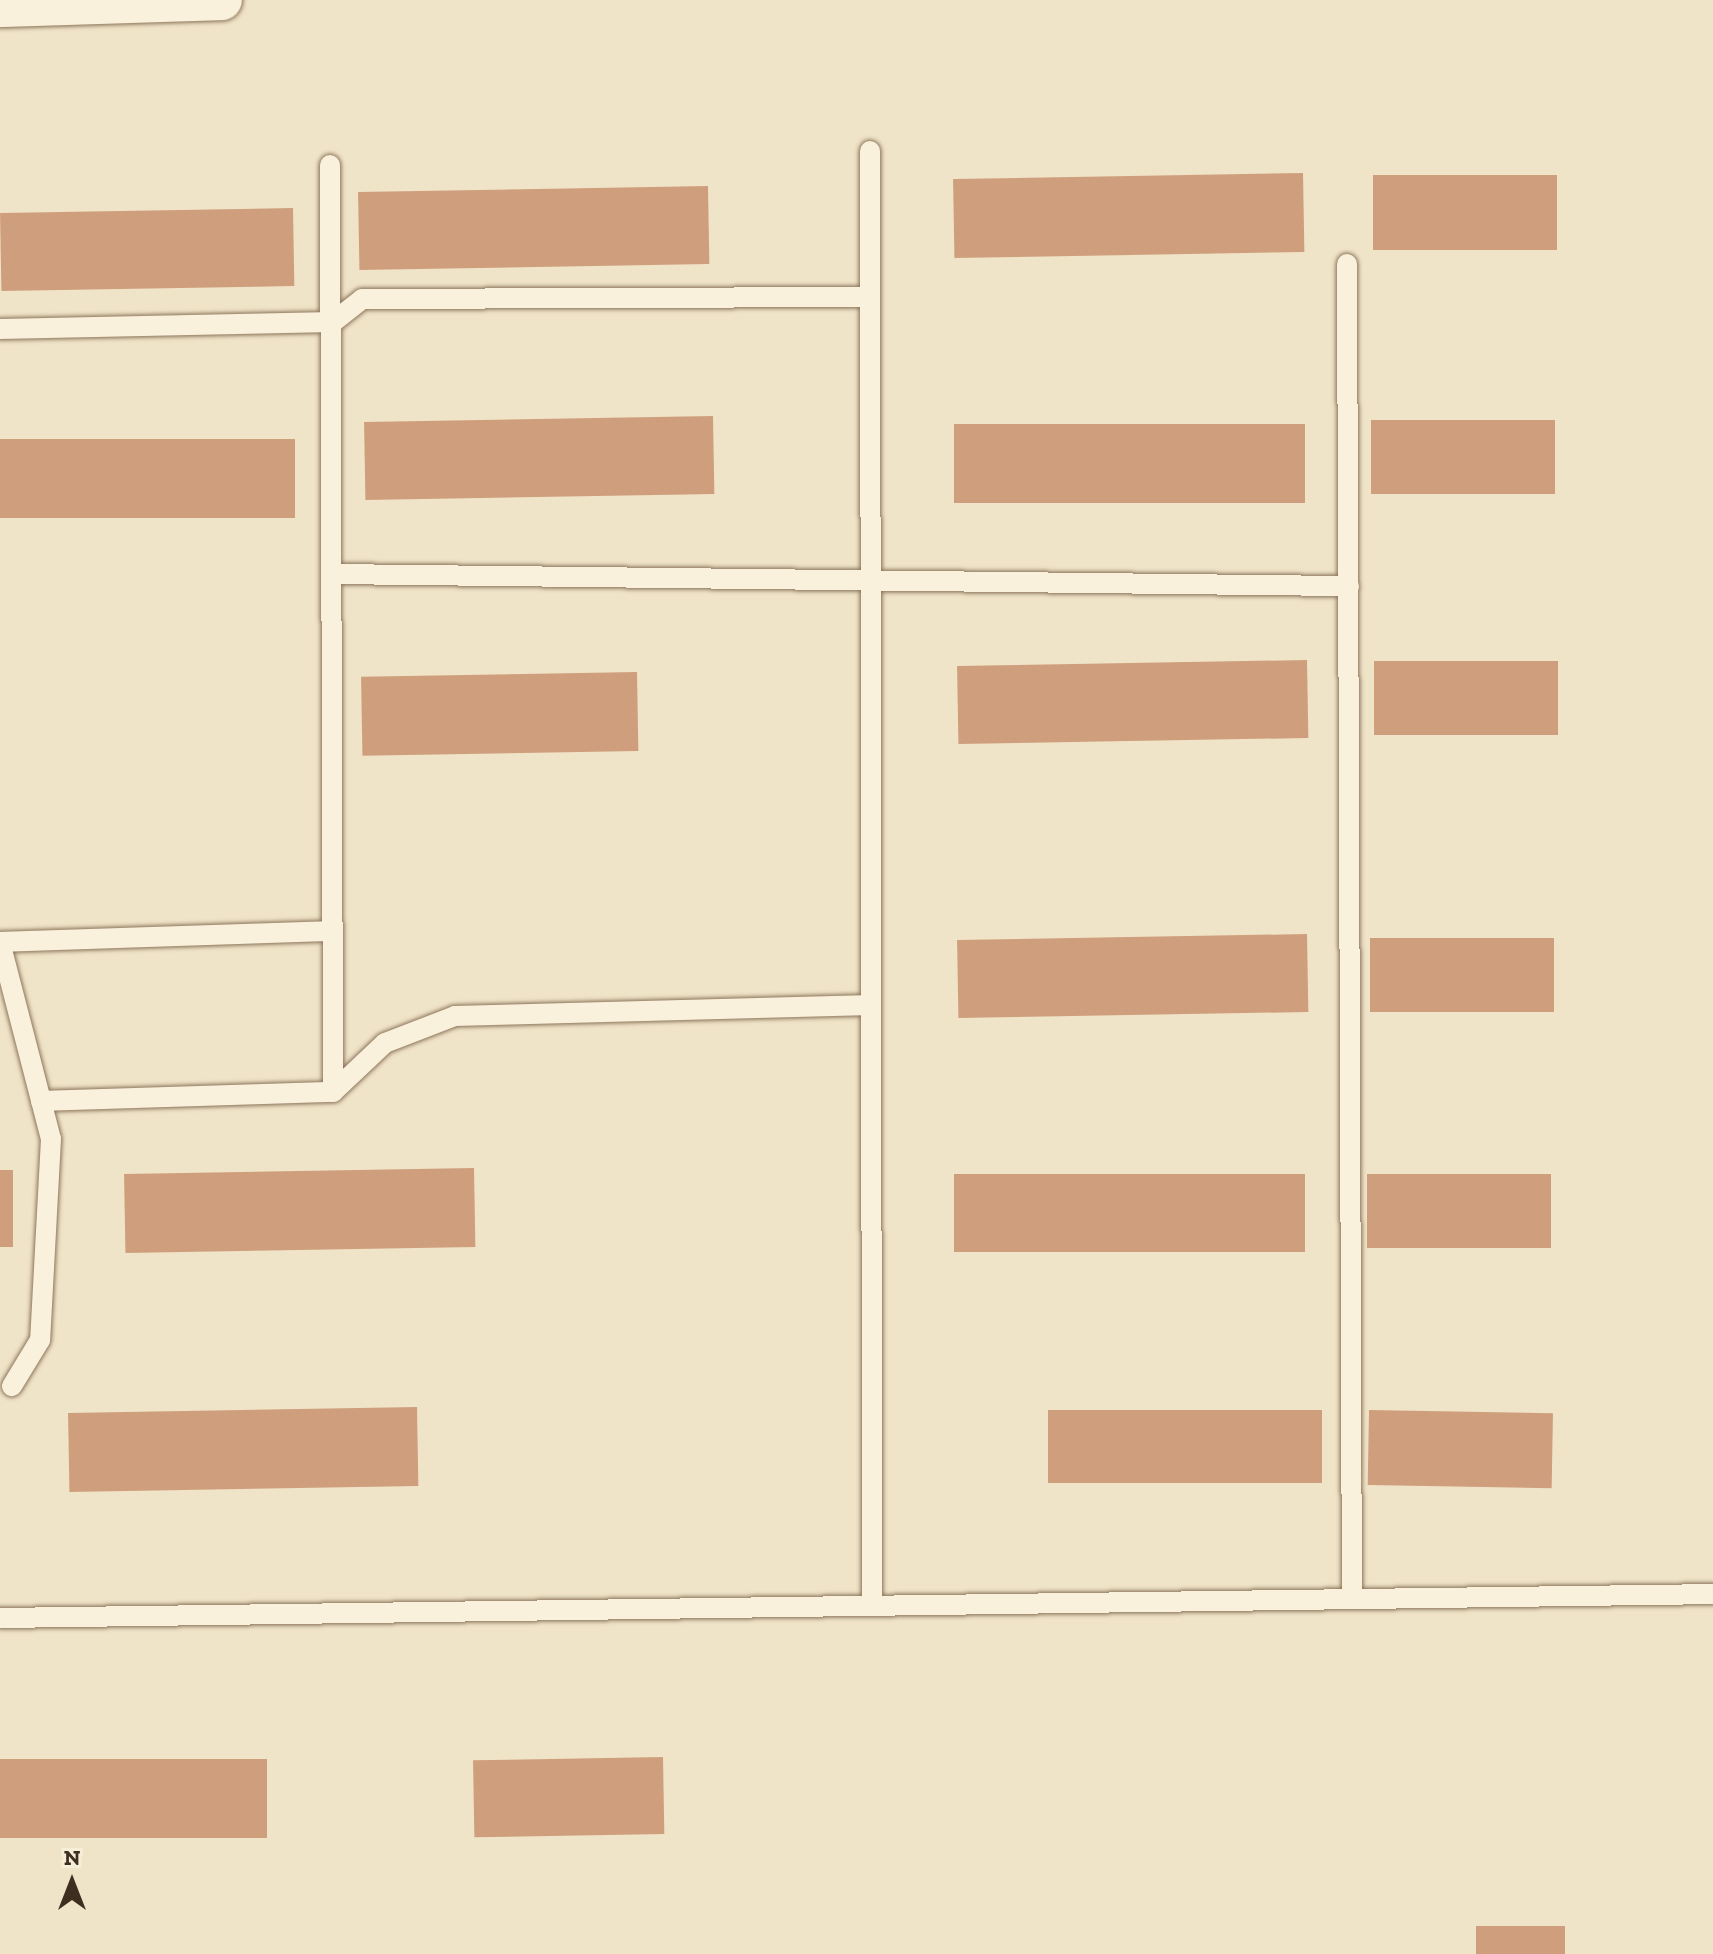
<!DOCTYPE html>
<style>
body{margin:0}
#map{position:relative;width:1713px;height:1954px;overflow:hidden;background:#f0e4c8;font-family:"Zilla Slab",serif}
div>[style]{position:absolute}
.building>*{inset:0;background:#cf9f7d;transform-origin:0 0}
.roads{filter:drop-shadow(0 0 2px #8d765c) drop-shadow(0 0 2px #8d765c)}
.lane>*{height:20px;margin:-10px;padding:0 10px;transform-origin:10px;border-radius:10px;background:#faf1dc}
.street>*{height:40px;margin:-20px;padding:0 20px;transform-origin:20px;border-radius:20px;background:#faf1dc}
span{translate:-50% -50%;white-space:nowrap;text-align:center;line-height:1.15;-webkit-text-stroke:8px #f7eed8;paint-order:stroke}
.north{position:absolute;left:32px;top:1842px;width:80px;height:80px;-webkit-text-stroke:6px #f7eed8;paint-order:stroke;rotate:0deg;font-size:22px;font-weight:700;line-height:32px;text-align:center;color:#3d2e20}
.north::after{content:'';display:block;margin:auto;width:28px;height:36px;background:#3d2e20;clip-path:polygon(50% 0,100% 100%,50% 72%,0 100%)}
</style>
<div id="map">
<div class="building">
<i style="left:1303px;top:173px;width:79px;height:350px;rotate:89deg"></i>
<i style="left:1373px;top:175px;width:184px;height:75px"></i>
<i style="left:708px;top:186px;width:78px;height:350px;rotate:89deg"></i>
<i style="left:293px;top:208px;width:78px;height:293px;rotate:89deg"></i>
<i style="left:713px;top:416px;width:78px;height:349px;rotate:89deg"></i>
<i style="left:1371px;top:420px;width:184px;height:74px"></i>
<i style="left:1305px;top:424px;width:79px;height:351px;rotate:90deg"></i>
<i style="left:295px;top:439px;width:79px;height:295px;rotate:90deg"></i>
<i style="left:1307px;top:660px;width:78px;height:350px;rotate:89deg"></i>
<i style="left:1374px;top:661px;width:184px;height:74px"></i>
<i style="left:637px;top:672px;width:79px;height:276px;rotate:89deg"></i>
<i style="left:1307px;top:934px;width:78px;height:350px;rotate:89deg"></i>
<i style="left:1370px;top:938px;width:184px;height:74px"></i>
<i style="left:474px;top:1168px;width:79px;height:350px;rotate:89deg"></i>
<i style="left:0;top:1170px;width:13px;height:77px"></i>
<i style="left:1305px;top:1174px;width:78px;height:351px;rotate:90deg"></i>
<i style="left:1367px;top:1174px;width:184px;height:74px"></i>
<i style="left:417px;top:1407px;width:79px;height:349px;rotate:89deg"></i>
<i style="left:1048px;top:1410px;width:274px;height:73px"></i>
<i style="left:1369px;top:1410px;width:184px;height:75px;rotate:1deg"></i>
<i style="left:663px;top:1757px;width:77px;height:190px;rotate:89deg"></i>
<i style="left:267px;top:1759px;width:79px;height:267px;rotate:90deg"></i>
<i style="left:1476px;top:1926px;width:89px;height:28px"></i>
</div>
<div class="roads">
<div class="lane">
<i style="left:870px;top:151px;width:1455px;rotate:89.92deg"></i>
<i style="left:330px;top:165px;width:927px;rotate:89.81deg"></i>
<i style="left:1347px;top:264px;width:1335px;rotate:89.79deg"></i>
<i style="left:0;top:329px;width:333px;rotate:-1.2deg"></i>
<i style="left:333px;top:322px;width:37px;rotate:-38deg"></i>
<i style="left:362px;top:299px;width:508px;rotate:-0.23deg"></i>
<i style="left:331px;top:574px;width:1018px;rotate:0.68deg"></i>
<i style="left:0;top:942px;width:203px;rotate:75.5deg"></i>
<i style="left:51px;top:1139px;width:201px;rotate:93.1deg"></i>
<i style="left:40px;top:1340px;width:54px;rotate:121.3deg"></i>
<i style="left:0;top:942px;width:333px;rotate:-1.9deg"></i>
<i style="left:41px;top:1101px;width:292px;rotate:-1.8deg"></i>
<i style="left:333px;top:1092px;width:71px;rotate:-43.3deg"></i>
<i style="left:385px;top:1043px;width:75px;rotate:-21.1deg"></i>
<i style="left:455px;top:1016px;width:416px;rotate:-1.5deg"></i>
<i style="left:0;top:1618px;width:1713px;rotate:-0.8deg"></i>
</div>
<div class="street">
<i style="left:0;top:7px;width:222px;rotate:-1.8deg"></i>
</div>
</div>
<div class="north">N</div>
</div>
